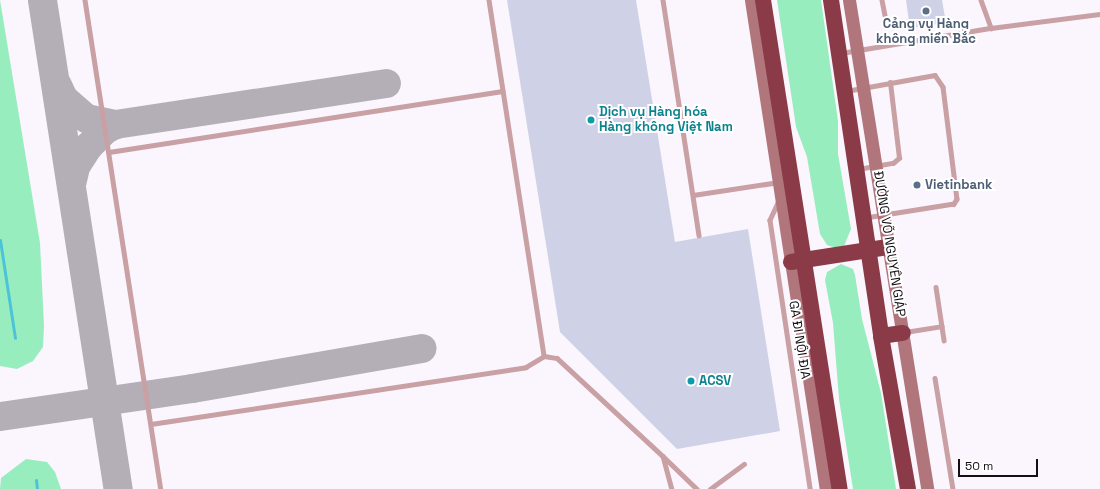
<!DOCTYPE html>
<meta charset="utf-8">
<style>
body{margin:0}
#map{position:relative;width:1100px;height:489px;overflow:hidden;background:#fbf5fd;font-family:"Space Grotesk",sans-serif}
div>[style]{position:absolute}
.green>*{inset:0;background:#98edbf}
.stream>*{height:3px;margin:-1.5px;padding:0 1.5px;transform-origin:1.5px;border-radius:1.5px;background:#4dc3d9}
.taxiway>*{height:29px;margin:-14.5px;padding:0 14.5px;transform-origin:14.5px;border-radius:14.5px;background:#b4afb6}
.building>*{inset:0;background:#cfd1e7}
.lane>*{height:4.5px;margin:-2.25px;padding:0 2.25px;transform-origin:2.25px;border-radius:2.25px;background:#c9a0a4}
.secondary>*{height:13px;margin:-6.5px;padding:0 6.5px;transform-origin:6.5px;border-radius:6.5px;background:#b0767c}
.highway>*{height:16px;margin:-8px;padding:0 8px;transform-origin:8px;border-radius:8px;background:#8a3b47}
.dots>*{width:11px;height:11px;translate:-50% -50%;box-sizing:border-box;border:2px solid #fff;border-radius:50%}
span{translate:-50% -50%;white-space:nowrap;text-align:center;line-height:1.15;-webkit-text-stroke:4px #fff;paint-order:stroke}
.service-label{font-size:13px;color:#4e5e75;font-weight:700}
.left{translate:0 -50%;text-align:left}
.culture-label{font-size:13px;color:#0d838f;font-weight:700}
.street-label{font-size:13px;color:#130f15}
.scale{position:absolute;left:958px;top:459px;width:80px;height:18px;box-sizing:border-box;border:2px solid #130f15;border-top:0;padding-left:5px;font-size:12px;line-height:14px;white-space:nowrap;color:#130f15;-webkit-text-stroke:3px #fff;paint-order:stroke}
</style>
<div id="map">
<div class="green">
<i style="clip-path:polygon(0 0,40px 243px,44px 326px,43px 347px,33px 361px,17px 369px,0 366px)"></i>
<i style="clip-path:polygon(777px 0,821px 0,838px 121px,838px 154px,851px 229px,844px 246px,836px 248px,827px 245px,820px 234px,807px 157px,796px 127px)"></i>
<i style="clip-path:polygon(841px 264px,853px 269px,855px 275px,862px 319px,881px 393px,896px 489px,853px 489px,839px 399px,833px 323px,825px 280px,827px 272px)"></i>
<i style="clip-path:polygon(26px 459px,47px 462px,55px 472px,61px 489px,0 489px,1px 478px)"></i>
</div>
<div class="stream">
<i style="left:0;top:240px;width:99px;rotate:81.3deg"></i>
<i style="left:36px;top:480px;width:9px;rotate:84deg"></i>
</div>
<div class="taxiway">
<i style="left:42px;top:0;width:495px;rotate:81.2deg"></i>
<i style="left:57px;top:85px;width:14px;rotate:65deg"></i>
<i style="left:63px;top:98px;width:30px;rotate:41deg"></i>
<i style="left:86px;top:118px;width:30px;rotate:12deg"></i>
<i style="left:71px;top:184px;width:18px;rotate:-77deg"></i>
<i style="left:75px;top:166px;width:24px;rotate:-57deg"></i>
<i style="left:88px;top:146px;width:24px;rotate:-45deg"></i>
<i style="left:105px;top:129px;width:11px;rotate:-27deg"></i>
<i style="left:115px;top:124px;width:274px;rotate:-8.6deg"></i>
<i style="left:0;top:416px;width:194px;rotate:-8.3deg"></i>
<i style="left:192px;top:388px;width:233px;rotate:-9.9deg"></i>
</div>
<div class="building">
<i style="clip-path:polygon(507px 0,636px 0,675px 242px,748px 229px,780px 431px,677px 449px,560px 332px)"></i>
<i style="clip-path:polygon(906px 0,942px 0,946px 23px,910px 28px)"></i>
</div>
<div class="lane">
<i style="left:85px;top:0;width:495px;rotate:81.2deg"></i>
<i style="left:489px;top:0;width:360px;rotate:81.2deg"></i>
<i style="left:544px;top:356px;width:13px;rotate:9deg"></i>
<i style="left:557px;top:358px;width:144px;rotate:42.8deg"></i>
<i style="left:663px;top:456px;width:34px;rotate:75deg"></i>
<i style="left:663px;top:0;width:238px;rotate:81.3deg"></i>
<i style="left:882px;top:0;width:15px;rotate:79deg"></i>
<i style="left:981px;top:0;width:30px;rotate:70deg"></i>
<i style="left:841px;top:53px;width:152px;rotate:-9.5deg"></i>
<i style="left:991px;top:28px;width:110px;rotate:-7.3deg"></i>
<i style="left:846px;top:91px;width:90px;rotate:-10.2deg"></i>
<i style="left:935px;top:75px;width:14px;rotate:56deg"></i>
<i style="left:943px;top:87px;width:113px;rotate:82.9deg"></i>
<i style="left:957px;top:199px;width:6px;rotate:121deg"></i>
<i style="left:954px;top:204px;width:89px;rotate:171deg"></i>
<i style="left:109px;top:152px;width:398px;rotate:-8.8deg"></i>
<i style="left:858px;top:169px;width:36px;rotate:-10deg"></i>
<i style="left:893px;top:163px;width:8px;rotate:-40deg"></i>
<i style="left:899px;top:158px;width:76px;rotate:-96.8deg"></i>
<i style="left:693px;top:195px;width:87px;rotate:-8.6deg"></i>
<i style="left:778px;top:203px;width:19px;rotate:115deg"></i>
<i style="left:770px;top:220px;width:272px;rotate:81.5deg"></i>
<i style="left:936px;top:287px;width:54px;rotate:81.4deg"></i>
<i style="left:905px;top:332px;width:37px;rotate:-9deg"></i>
<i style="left:935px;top:378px;width:112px;rotate:80.8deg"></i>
<i style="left:151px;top:424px;width:379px;rotate:-8.6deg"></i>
<i style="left:526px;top:367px;width:21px;rotate:-31deg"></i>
<i style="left:664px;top:457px;width:46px;rotate:44.1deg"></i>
<i style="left:710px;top:489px;width:42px;rotate:-36.3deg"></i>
</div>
<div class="secondary">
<i style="left:751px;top:0;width:495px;rotate:81.3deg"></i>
<i style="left:849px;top:0;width:495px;rotate:80.9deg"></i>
</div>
<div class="highway">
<i style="left:763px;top:0;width:495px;rotate:81.1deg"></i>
<i style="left:831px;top:0;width:340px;rotate:81.5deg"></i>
<i style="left:881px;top:336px;width:155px;rotate:80deg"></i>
<i style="left:791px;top:262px;width:98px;rotate:-8.8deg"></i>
<i style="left:881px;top:336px;width:22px;rotate:-8deg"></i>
</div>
<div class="dots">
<i style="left:926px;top:11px;background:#5c6f8a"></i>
<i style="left:591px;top:120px;background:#0f9aa8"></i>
<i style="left:917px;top:185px;background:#5c6f8a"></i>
<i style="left:691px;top:381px;background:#0f9aa8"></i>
</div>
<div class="service-label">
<span style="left:926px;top:32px">Cảng vụ Hàng<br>không miền Bắc</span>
<span class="left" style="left:925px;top:185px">Vietinbank</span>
</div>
<div class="culture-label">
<span class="left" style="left:599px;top:120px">Dịch vụ Hàng hóa<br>Hàng không Việt Nam</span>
<span class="left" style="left:699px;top:381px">ACSV</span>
</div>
<div class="street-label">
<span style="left:889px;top:244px;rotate:81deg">ĐƯỜNG VÕ NGUYÊN GIÁP</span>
<span style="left:799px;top:340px;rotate:81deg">GA ĐI NỘI ĐỊA</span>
</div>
<div class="scale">50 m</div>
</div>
